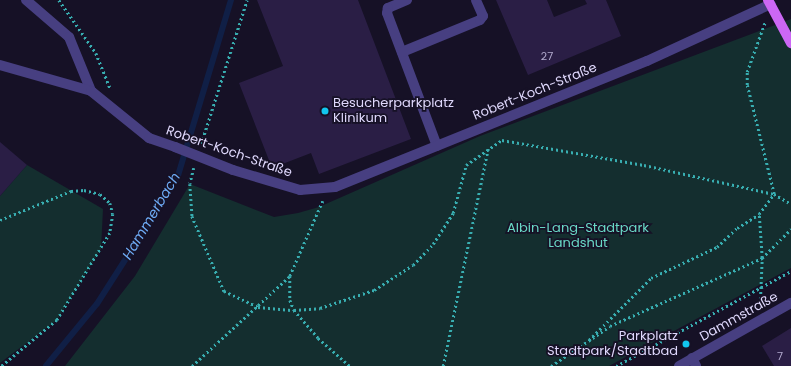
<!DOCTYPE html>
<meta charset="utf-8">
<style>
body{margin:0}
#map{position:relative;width:791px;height:366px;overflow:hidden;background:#161126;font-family:Poppins,sans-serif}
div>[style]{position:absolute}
.green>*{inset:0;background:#142e2f}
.stream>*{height:5.5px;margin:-2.75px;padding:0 2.75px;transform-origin:2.75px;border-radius:2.75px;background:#101f46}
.building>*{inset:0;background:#2a1e45}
.path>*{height:2.5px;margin-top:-1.25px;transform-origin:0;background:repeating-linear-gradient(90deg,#38aeb1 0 2px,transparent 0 5px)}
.service>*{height:10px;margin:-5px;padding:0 5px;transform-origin:5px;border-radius:5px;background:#473f81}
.minor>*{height:10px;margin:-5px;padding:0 5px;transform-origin:5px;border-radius:5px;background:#473f81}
.primary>*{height:10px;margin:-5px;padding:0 5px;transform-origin:5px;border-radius:5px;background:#cc67f5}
.minor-bridge>*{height:10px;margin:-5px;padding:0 5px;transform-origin:5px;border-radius:5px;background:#473f81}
.dots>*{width:11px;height:11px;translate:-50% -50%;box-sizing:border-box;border:2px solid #161126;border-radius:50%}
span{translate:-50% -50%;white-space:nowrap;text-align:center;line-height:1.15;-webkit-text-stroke:3.5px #161126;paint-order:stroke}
.number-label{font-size:11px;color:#b2aace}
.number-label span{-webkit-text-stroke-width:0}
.street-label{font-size:13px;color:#dfd8fc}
.poi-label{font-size:13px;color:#dfd8fc}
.left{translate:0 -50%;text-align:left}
.right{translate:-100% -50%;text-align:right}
.park-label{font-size:13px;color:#69d8c6}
.water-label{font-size:14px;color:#6eabf5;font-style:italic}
</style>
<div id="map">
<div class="green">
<i style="clip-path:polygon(791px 19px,791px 268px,609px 366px,65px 366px,135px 276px,190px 184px,274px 217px,298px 213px,319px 207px,480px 136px)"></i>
<i style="clip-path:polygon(27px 165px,103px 209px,101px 249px,57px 320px,0 363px,0 196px)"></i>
</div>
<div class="stream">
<i style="left:46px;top:366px;width:80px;rotate:-50.6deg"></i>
<i style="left:97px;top:304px;width:148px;rotate:-57.4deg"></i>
<i style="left:177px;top:179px;width:187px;rotate:-73.2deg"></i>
</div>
<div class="building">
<i style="clip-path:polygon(257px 0,358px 0,411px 139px,319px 174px,311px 153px,272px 168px,239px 83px,283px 66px)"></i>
<i style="clip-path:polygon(496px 0,547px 0,554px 17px,587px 4px,585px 0,606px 0,621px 36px,528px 75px)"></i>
<i style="clip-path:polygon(0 142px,27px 165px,0 196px)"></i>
<i style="clip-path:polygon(791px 328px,791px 366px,774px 366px,762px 346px)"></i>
</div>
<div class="path">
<i style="left:59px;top:0;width:65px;rotate:55.1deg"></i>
<i style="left:96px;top:53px;width:38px;rotate:68deg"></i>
<i style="left:201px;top:144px;width:151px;rotate:-72.3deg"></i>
<i style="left:194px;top:168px;width:16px;rotate:104deg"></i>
<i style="left:190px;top:184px;width:32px;rotate:86deg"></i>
<i style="left:192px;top:216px;width:82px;rotate:66.9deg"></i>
<i style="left:224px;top:291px;width:38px;rotate:25deg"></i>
<i style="left:258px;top:307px;width:36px;rotate:5deg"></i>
<i style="left:294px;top:310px;width:26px;rotate:-4deg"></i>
<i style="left:320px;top:308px;width:57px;rotate:-18.4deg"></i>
<i style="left:374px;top:290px;width:46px;rotate:-32.7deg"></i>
<i style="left:413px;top:265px;width:29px;rotate:-46deg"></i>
<i style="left:433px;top:244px;width:37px;rotate:-57deg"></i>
<i style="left:453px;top:213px;width:50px;rotate:-74.8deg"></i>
<i style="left:466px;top:165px;width:44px;rotate:-34.8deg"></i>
<i style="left:502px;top:140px;width:144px;rotate:10deg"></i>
<i style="left:644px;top:165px;width:133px;rotate:12.6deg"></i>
<i style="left:774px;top:194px;width:20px;rotate:30deg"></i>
<i style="left:323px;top:201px;width:82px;rotate:113.7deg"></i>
<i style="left:290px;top:276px;width:24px;rotate:90deg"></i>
<i style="left:290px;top:300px;width:11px;rotate:68deg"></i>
<i style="left:294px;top:310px;width:37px;rotate:49deg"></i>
<i style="left:318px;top:338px;width:43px;rotate:41.2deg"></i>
<i style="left:0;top:220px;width:77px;rotate:-22.2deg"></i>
<i style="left:71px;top:191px;width:13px;rotate:-4deg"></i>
<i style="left:84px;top:190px;width:16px;rotate:14deg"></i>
<i style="left:100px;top:194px;width:13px;rotate:42deg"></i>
<i style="left:110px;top:203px;width:11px;rotate:75deg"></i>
<i style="left:113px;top:214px;width:19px;rotate:99deg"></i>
<i style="left:110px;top:233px;width:102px;rotate:121.3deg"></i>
<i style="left:57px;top:320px;width:72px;rotate:140.1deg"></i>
<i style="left:760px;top:304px;width:46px;rotate:-87.5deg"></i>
<i style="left:762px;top:258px;width:41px;rotate:-45deg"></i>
<i style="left:589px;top:340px;width:88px;rotate:-45deg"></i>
<i style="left:651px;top:278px;width:73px;rotate:-25.2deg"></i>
<i style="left:717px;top:247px;width:28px;rotate:-44deg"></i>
<i style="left:737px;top:228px;width:26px;rotate:-32deg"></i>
<i style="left:192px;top:366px;width:133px;rotate:-42.6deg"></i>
<i style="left:443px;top:366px;width:222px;rotate:-78.3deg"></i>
<i style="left:551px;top:366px;width:71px;rotate:-34.1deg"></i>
<i style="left:610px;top:326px;width:167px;rotate:-24.1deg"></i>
<i style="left:762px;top:258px;width:44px;rotate:-93.9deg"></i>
<i style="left:759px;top:214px;width:25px;rotate:-53deg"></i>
<i style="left:774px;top:194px;width:112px;rotate:-103.9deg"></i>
<i style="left:747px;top:85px;width:13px;rotate:-90deg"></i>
<i style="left:747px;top:72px;width:53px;rotate:-70.2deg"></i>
<i style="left:616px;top:366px;width:199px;rotate:-28.5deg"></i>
</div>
<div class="service">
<i style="left:26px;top:0;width:57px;rotate:40.7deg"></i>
<i style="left:69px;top:37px;width:58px;rotate:67.8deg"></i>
<i style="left:407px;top:0;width:21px;rotate:157deg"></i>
<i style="left:388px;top:8px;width:5px;rotate:101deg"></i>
<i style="left:387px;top:13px;width:142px;rotate:69.4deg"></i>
<i style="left:402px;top:52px;width:84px;rotate:-22.3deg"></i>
<i style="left:480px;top:20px;width:5px;rotate:-53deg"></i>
<i style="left:483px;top:16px;width:17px;rotate:-114deg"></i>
<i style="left:0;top:65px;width:95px;rotate:15.9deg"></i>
<i style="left:692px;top:358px;width:9px;rotate:63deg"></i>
</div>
<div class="minor">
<i style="left:91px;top:91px;width:75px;rotate:39deg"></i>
<i style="left:149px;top:138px;width:28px;rotate:19deg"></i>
<i style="left:233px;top:170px;width:70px;rotate:16.6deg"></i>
<i style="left:300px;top:190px;width:35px;rotate:-5deg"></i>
<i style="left:335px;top:187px;width:336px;rotate:-22deg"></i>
<i style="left:647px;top:61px;width:136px;rotate:-24.7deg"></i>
<i style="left:679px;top:366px;width:129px;rotate:-29.4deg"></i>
</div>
<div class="primary">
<i style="left:768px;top:0;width:49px;rotate:61.9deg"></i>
</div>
<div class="minor-bridge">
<i style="left:175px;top:147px;width:62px;rotate:21.6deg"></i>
</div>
<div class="dots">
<i style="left:325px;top:111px;background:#12c6ef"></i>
<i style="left:686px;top:344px;background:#12c6ef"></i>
</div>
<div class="number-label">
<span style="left:547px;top:56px">27</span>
<span style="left:780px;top:356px">7</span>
</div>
<div class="street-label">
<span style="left:535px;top:92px;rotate:-22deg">Robert-Koch-Straße</span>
<span style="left:229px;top:152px;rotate:19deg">Robert-Koch-Straße</span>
<span style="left:739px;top:317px;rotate:-29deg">Dammstraße</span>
</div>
<div class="poi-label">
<span class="left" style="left:333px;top:111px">Besucherparkplatz<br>Klinikum</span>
<span class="right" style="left:678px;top:344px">Parkplatz<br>Stadtpark/Stadtbad</span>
</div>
<div class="park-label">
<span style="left:578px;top:236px">Albin-Lang-Stadtpark<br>Landshut</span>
</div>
<div class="water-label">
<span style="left:151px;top:216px;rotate:-59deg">Hammerbach</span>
</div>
</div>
